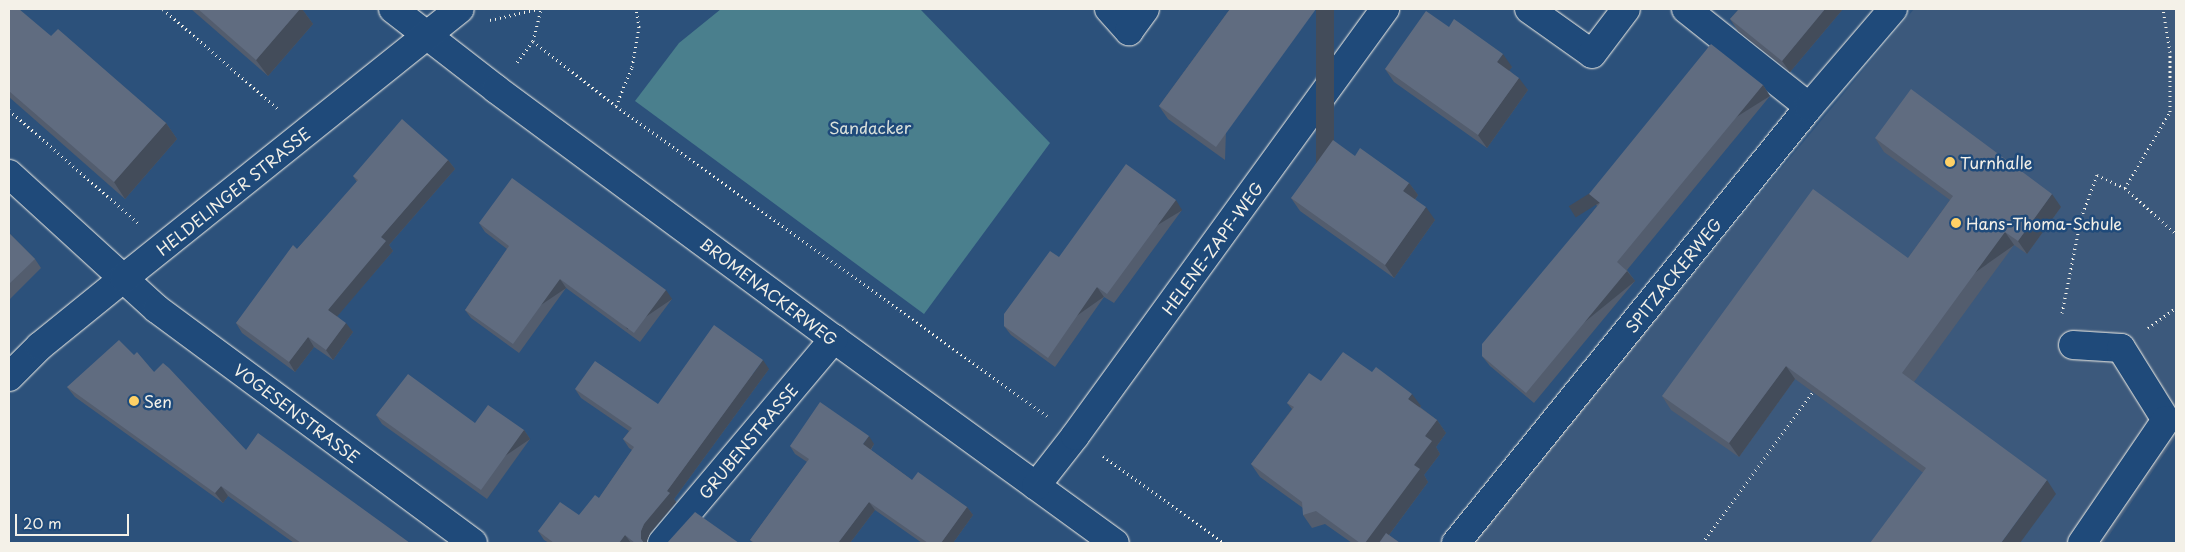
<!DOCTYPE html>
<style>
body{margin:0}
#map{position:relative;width:2185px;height:552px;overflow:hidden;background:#2c517b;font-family:"Playpen Sans",sans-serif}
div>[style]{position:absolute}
.built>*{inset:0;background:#3c597c}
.green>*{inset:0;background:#4a7f8d}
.path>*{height:3px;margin-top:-1.5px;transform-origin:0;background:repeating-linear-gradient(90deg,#f4f1e8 0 1px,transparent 0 5px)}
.roads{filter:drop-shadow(0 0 1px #f4f1e8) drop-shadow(0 0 1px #f4f1e8)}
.minor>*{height:28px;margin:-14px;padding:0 14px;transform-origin:14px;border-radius:14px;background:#1f4a7a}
.wall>*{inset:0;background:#535d6e}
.shaded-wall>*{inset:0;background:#434c5a;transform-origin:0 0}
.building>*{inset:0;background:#606c80}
.dots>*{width:14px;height:14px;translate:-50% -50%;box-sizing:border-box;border:2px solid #1f4a7a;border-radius:50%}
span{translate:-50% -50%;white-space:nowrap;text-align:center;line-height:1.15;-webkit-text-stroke:5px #1f4a7a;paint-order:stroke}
.park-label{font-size:16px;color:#dae0da}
.poi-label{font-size:16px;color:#f4f1e8}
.left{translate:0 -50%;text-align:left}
.street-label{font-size:16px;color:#f4f1e8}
.frame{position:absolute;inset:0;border:10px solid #f4f1e8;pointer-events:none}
.scale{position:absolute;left:15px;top:514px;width:114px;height:22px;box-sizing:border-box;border:2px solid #f4f1e8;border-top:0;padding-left:6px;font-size:15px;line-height:18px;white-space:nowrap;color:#f4f1e8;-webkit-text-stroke:4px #1f4a7a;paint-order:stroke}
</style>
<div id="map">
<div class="built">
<i style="clip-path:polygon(1914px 9px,2176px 9px,2176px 437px,2104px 543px,1469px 543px)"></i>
</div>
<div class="green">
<i style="clip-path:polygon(721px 9px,920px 9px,1050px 143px,924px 314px,635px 101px,679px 43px)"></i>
</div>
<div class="path">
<i style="left:163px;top:9px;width:154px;rotate:41deg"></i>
<i style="left:490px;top:20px;width:49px;rotate:-12.9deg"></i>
<i style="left:533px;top:41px;width:105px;rotate:38.1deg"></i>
<i style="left:616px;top:106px;width:531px;rotate:35.73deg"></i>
<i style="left:517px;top:62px;width:26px;rotate:-53deg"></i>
<i style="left:533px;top:41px;width:33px;rotate:-76deg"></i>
<i style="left:616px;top:106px;width:42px;rotate:-67.7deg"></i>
<i style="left:632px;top:67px;width:41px;rotate:-80.1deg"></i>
<i style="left:639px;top:27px;width:18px;rotate:-99deg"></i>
<i style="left:9px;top:110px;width:173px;rotate:41.2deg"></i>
<i style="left:2125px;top:188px;width:88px;rotate:-59.4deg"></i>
<i style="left:2170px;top:112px;width:60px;rotate:-90deg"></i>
<i style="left:2170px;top:52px;width:44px;rotate:-99.2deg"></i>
<i style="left:2062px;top:313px;width:97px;rotate:-78.7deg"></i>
<i style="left:2081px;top:218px;width:46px;rotate:-69.6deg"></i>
<i style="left:2097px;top:175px;width:31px;rotate:25deg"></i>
<i style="left:2125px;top:188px;width:69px;rotate:42deg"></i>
<i style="left:2148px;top:328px;width:34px;rotate:-36deg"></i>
<i style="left:1103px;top:456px;width:149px;rotate:35.7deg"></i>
<i style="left:1702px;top:543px;width:187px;rotate:-53.7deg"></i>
</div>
<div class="roads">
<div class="minor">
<i style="left:393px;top:9px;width:130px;rotate:37.8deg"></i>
<i style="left:496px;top:89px;width:420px;rotate:36.5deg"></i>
<i style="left:834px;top:339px;width:347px;rotate:36deg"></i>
<i style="left:1109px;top:9px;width:30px;rotate:48deg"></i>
<i style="left:1129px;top:31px;width:27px;rotate:-54deg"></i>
<i style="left:1529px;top:9px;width:77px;rotate:35.5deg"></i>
<i style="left:1592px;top:54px;width:56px;rotate:-52.9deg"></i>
<i style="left:1686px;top:9px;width:157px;rotate:38.5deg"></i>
<i style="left:9px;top:174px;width:200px;rotate:42.4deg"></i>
<i style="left:157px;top:309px;width:393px;rotate:36.5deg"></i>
<i style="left:2073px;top:345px;width:48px;rotate:3.6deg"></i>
<i style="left:2121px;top:348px;width:85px;rotate:58deg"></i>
<i style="left:2166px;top:420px;width:149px;rotate:124.3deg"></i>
<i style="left:9px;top:377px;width:44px;rotate:-45deg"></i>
<i style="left:40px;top:346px;width:108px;rotate:-39deg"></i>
<i style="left:124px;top:278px;width:430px;rotate:-38.7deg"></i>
<i style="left:1036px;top:486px;width:63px;rotate:-52deg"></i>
<i style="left:1075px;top:436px;width:528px;rotate:-54.02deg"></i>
<i style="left:662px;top:543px;width:267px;rotate:-49.9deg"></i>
<i style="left:1456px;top:543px;width:561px;rotate:-51.01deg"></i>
<i style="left:1809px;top:107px;width:129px;rotate:-49.4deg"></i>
</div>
</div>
<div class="wall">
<i style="clip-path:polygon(9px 9px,51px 36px,166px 123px,177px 139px,125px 199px,9px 97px)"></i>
<i style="clip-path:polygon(191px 9px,302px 9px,313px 24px,268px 76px)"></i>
<i style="clip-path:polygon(1230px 9px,1225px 160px,1168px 119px,1159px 106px)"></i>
<i style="clip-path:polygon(1739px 9px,1843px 9px,1790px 72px,1738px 31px,1730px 19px)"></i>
<i style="clip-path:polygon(1449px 27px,1512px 67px,1509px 70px,1528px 90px,1487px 148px,1394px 82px,1385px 69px)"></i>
<i style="clip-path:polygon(1763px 85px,1770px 96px,1627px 270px,1635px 281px,1534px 403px,1490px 366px,1482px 356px,1597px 206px,1589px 194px)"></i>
<i style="clip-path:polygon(1875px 138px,2061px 207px,2027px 254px,2014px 245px,1914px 382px,2056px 494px,1922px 472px,1795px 379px,1739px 457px,1671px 410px,1662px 396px,1908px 258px,1950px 200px,1884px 152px)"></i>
<i style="clip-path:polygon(1355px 156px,1409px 183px,1418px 195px,1415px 200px,1435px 220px,1394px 278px,1300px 211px,1291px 198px)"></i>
<i style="clip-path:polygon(448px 160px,455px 169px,389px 245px,393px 251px,337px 316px,353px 332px,333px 360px,314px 347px,295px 372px,242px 333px,236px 323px,297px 249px,357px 182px,353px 176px)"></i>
<i style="clip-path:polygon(1182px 210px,1114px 303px,1104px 297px,1055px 367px,1011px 335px,1004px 326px,1059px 257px)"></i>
<i style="clip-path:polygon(479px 223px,672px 299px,640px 342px,566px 288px,519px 353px,471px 318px,465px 310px,507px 249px,485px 232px)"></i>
<i style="clip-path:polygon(9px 233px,35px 259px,41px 268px,9px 300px)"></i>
<i style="clip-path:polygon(134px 355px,246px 450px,410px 543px,294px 543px,228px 496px,223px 503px,75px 397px,67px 387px)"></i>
<i style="clip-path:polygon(769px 369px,674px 499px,676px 502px,650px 533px,647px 540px,647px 543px,549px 543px,544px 540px,538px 531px,579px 515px,599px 498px,632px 450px,629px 448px,623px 439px,629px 431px,581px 398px,575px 389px,658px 404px)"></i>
<i style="clip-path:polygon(1372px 372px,1421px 406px,1420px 407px,1437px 420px,1446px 433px,1436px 447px,1440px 454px,1424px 475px,1428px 482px,1389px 535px,1400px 543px,1352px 543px,1325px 524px,1312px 528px,1303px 515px,1303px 508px,1260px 477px,1251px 464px,1292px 409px,1287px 403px,1321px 381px)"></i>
<i style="clip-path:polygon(376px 415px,475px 423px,524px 430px,530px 439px,487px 499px,382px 424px)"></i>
<i style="clip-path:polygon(874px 444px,871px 450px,912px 480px,967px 507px,973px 515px,953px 543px,922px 543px,875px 510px,850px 543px,753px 543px,750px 540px,807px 462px,795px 454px,790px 446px)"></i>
</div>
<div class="shaded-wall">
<i style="clip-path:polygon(300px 9px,302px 9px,313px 24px,268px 76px,256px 60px)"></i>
<i style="left:1316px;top:9px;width:18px;height:170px"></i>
<i style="clip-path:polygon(1825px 9px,1843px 9px,1790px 72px,1782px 61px)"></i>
<i style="clip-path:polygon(1503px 54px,1512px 67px,1506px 75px,1497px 62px)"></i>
<i style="clip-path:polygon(1519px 78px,1528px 90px,1487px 148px,1478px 135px)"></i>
<i style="left:1763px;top:85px;width:13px;height:229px;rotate:58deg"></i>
<i style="clip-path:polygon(166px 123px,177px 139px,125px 199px,114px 182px)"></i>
<i style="clip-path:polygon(448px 160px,455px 169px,389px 245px,393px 251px,335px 319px,328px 310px,381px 237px)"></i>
<i style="clip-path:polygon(1409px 183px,1418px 195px,1412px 204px,1403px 191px)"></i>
<i style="clip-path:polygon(2052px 194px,2061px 207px,2027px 254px,2018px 241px)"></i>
<i style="left:1176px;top:200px;width:12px;height:117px;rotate:59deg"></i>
<i style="clip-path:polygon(1426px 207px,1435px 220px,1394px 278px,1385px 265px)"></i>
<i style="left:2005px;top:232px;width:16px;height:175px;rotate:55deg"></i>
<i style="left:1627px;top:271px;width:13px;height:158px;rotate:51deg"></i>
<i style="left:560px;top:279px;width:11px;height:80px;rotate:56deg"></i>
<i style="left:1097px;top:287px;width:12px;height:86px;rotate:55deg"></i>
<i style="left:666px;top:290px;width:11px;height:54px;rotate:56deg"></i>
<i style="clip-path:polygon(346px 323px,353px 332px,333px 360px,326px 350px)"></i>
<i style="clip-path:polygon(308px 337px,314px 347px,295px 372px,289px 362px)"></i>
<i style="clip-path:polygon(763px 360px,769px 369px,674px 499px,676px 502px,650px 533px,647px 540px,647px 543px,644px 543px,641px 539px,641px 531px,644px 524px,667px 491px)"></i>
<i style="clip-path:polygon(1786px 366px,1795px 379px,1739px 457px,1729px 443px)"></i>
<i style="clip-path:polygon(1412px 394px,1421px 406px,1417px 411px,1408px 399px)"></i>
<i style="clip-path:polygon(1437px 420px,1446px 433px,1436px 447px,1440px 454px,1424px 475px,1428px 482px,1383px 543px,1365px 543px,1414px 465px,1425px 436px)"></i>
<i style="left:524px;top:430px;width:11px;height:74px;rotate:56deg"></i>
<i style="clip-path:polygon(869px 436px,874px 444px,869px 452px,863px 444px)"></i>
<i style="clip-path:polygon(2047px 480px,2056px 494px,2020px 543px,2001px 543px)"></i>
<i style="clip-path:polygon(221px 486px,228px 496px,223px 503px,215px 493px)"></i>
<i style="clip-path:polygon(869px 502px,875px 510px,850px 543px,838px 543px)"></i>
<i style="clip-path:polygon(967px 507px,973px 515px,953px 543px,941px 543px)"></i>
<i style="clip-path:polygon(625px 535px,631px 543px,619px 543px)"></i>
</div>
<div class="building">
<i style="clip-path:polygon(9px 9px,19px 9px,51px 36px,58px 29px,166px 123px,114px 182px,9px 91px)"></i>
<i style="clip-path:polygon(198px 9px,300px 9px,256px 60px)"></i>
<i style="clip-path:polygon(1230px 9px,1316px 9px,1216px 147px,1159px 106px)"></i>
<i style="clip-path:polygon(1739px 9px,1825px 9px,1782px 61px,1730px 19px)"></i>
<i style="clip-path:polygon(1426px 11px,1449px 27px,1454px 19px,1503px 54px,1497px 62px,1519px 78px,1478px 135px,1385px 69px)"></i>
<i style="clip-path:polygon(1711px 44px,1763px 85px,1617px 262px,1627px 271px,1526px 393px,1482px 356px,1482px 344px,1600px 203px,1589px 194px)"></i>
<i style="clip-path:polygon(1911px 89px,2052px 194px,2018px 241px,2005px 232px,1902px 373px,2047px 480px,2001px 543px,1870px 543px,1926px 468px,1786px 366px,1729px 443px,1662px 396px,1813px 189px,1908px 258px,1953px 196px,1875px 138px)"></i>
<i style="clip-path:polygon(402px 119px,448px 160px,381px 237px,386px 241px,328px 310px,346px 323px,326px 350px,308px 337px,289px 362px,236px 323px,293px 245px,297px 249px,358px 180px,353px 176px)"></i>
<i style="clip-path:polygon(1333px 140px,1355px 156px,1360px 148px,1409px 183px,1403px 191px,1426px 207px,1385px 265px,1291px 198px)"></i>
<i style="clip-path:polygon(1126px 164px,1176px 200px,1107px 294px,1097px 287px,1048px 358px,1004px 326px,1004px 314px,1050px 251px,1059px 257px)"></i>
<i style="clip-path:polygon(512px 178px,666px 290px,634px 333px,560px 279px,513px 344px,465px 310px,509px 246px,479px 223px)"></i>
<i style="clip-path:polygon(9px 233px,35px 259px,9px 284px)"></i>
<i style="clip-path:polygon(714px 325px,763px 360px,667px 491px,670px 493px,644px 524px,641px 531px,641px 539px,644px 543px,635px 543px,625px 535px,619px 543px,554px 543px,538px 531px,560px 502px,579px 515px,595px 495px,599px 498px,634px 447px,623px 439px,632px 428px,575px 389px,595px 361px,658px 404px)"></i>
<i style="clip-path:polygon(119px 340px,134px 355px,137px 352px,154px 372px,163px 363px,169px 368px,246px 450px,258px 433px,410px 543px,301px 543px,221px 486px,215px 493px,67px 387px)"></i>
<i style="clip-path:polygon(1343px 352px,1372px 372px,1376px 367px,1412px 394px,1408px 399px,1437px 420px,1425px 436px,1432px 441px,1414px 465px,1420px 469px,1365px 543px,1360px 543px,1316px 511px,1303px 515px,1302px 502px,1251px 464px,1294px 407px,1287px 403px,1309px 373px,1321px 381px)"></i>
<i style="clip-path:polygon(408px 374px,475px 423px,488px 405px,524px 430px,481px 490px,376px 415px)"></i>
<i style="clip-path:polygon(820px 402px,869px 436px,863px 444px,912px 480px,918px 472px,967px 507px,941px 543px,928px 543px,869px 502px,838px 543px,755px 543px,750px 540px,809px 459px,790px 446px)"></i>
<i style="clip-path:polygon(695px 512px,739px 543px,667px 543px)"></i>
<i style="clip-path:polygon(1386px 533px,1400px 543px,1379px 543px)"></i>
</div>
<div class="dots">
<i style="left:1950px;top:162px;background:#ffd166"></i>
<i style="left:1956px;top:223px;background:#ffd166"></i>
<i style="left:134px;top:401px;background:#ffd166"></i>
</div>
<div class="park-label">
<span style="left:870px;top:127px">Sandacker</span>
</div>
<div class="poi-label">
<span class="left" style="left:1960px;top:162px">Turnhalle</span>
<span class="left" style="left:1966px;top:223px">Hans-Thoma-Schule</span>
<span class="left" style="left:144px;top:401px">Sen</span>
</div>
<div class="street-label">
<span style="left:233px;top:191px;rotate:-39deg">HELDELINGER STRASSE</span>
<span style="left:1212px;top:248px;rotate:-54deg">HELENE-ZAPF-WEG</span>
<span style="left:1673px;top:275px;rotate:-51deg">SPITZACKERWEG</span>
<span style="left:769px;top:291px;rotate:37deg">BROMENACKERWEG</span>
<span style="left:297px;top:413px;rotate:37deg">VOGESENSTRASSE</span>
<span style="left:748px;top:441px;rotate:-50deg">GRUBENSTRASSE</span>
</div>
<div class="frame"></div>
<div class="scale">20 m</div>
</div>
